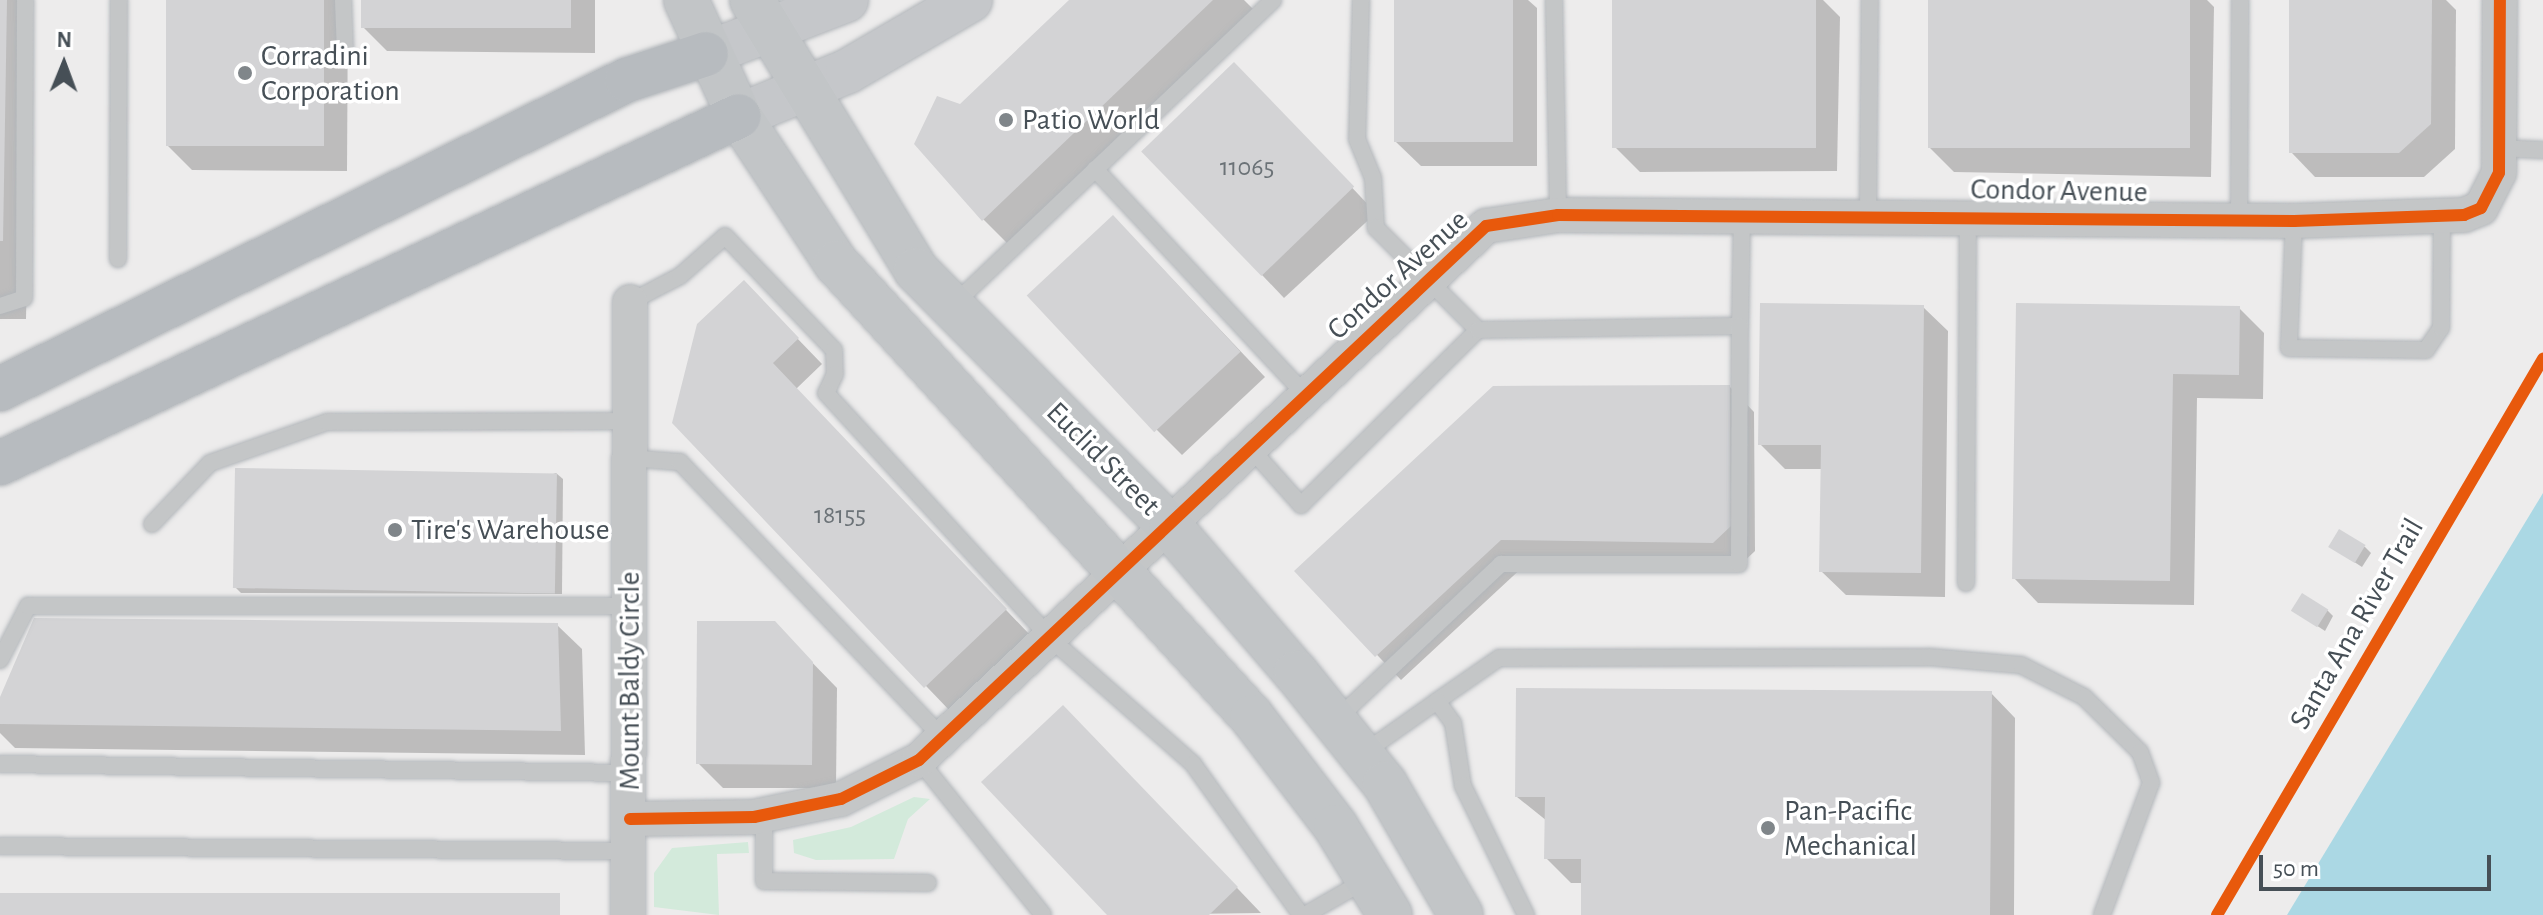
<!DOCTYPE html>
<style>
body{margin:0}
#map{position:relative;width:2543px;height:915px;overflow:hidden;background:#edecec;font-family:"Alegreya Sans",sans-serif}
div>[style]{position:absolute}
.green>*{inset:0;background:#d3eadb}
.water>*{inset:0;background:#abd8e4}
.shadow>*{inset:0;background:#0003;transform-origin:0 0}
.building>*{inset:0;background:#d3d3d5;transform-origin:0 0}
.roads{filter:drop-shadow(0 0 2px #b2b6ba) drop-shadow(0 0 2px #b2b6ba)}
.lane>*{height:16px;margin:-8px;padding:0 8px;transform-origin:8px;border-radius:8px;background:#c4c6c7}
.street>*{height:34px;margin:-17px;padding:0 17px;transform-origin:17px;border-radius:17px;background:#c4c6c7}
.secondary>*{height:44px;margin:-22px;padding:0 22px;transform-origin:22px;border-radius:22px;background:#c5c7ca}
.primary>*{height:44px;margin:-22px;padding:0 22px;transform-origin:22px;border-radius:22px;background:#c2c5c7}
.highway>*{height:44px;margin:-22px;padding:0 22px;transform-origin:22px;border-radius:22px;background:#b7bbbf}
.cycleway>*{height:12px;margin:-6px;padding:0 6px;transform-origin:6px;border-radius:6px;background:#e8590c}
.dots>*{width:22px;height:22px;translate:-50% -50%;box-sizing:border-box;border:4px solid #fff;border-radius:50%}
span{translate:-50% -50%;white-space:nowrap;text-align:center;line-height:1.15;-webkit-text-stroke:7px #fff;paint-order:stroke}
.number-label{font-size:26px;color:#6b7277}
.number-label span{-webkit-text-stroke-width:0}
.poi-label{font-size:30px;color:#464f56}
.left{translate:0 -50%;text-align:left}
.street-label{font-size:30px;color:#464f56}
.north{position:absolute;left:24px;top:24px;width:80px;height:80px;-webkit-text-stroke:6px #fff;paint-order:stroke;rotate:1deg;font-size:22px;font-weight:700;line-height:32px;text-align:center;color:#464f56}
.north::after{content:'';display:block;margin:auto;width:28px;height:36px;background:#464f56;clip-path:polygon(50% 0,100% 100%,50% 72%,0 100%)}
.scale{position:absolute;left:2259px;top:855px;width:232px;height:36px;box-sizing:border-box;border:4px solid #464f56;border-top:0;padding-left:10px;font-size:24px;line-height:28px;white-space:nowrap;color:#464f56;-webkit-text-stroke:6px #fff;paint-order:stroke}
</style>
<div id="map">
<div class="green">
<i style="clip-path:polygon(914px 797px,930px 799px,908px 819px,894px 859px,816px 860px,794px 853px,793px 840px,851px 827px)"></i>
<i style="clip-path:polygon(748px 842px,749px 853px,717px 854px,719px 915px,654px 907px,654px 873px,672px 848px)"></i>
</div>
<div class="water">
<i style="clip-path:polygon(2543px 493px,2543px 915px,2287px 915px)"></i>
</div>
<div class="shadow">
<i style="clip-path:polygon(0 0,32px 0,26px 319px,0 319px)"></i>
<i style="clip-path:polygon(168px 0,348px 0,347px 171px,192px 170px,167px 145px)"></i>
<i style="clip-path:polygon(363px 0,595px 0,595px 53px,387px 51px,363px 27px)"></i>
<i style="clip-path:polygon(1072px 0,1244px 0,1253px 9px,1008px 244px,983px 219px,960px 107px)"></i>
<i style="clip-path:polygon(1396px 0,1528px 0,1537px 8px,1537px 166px,1421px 166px,1396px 142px)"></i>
<i style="clip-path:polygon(1614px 0,1823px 0,1840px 17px,1837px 171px,1640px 172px,1615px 147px)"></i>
<i style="clip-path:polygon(1930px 0,2207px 0,2214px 7px,2211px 177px,1954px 172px,1929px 147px)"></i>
<i style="clip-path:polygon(2291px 0,2446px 0,2456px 10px,2455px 149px,2424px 177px,2315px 177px,2291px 152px)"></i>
<i style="clip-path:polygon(1259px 89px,1376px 213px,1284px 298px,1143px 150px)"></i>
<i style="clip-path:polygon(1138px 243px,1265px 377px,1182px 455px,1157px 430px)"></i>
<i style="clip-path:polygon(2018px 305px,2239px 308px,2264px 333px,2263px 399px,2197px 398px,2194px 605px,2038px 603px,2014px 578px)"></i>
<i style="clip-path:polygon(1923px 307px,1948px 331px,1945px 597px,1846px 595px,1821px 571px,1822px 469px,1785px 469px,1760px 444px)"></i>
<i style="clip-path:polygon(768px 308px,822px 364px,796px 389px,1030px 635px,950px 711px,674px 423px)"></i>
<i style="clip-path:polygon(1730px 387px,1754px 412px,1755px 551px,1738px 567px,1526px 564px,1401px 680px,1297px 571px)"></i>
<i style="clip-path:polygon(556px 473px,563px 479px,562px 594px,241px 593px,235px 587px)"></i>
<i style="clip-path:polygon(2331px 547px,2365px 547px,2371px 553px,2362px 567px)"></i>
<i style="clip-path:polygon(2293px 610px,2327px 610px,2333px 616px,2325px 631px)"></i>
<i style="clip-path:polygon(557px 625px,582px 649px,585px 755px,15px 748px,0 733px,0 702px)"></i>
<i style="clip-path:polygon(799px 649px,837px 688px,836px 788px,723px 788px,698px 763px)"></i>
<i style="clip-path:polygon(1991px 693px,2015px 718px,2014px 915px,1583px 915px,1583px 883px,1571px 883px,1546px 858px,1547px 821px,1517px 797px)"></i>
<i style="clip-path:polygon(1088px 732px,1261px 913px,1110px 915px)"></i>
<i style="left:0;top:895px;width:559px;height:20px"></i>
</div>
<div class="building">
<i style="clip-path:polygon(0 0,7px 0,3px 241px,0 241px)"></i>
<i style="left:166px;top:0;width:158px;height:146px"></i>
<i style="left:361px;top:0;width:210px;height:28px"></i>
<i style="clip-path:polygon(1069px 0,1213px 0,982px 221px,914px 144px,937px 96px,960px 104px)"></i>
<i style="left:1394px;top:0;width:119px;height:142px"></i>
<i style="left:1612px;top:0;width:204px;height:148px"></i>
<i style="left:1928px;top:0;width:262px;height:148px"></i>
<i style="clip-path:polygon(2289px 0,2432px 0,2431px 124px,2399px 153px,2289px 153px)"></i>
<i style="left:1234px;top:62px;width:173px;height:129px;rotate:46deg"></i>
<i style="left:1113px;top:215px;width:187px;height:118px;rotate:47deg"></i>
<i style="clip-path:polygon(744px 280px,799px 338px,773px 363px,1007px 609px,924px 688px,672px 423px,697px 324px)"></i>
<i style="clip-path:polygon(1760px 303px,1924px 305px,1921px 573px,1819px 572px,1821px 445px,1758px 445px)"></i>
<i style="clip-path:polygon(2016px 303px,2240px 306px,2239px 375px,2173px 374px,2170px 581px,2012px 579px)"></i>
<i style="clip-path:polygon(1730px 385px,1731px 526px,1713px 543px,1501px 540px,1375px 657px,1294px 571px,1493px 386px)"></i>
<i style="left:235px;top:468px;width:322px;height:120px;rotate:1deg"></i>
<i style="left:2339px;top:529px;width:31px;height:21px;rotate:31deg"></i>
<i style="left:2302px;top:593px;width:31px;height:21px;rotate:32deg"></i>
<i style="clip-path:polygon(34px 618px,558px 623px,561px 731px,0 724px,0 697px)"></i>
<i style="clip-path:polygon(697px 621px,775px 621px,813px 662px,812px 765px,696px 764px)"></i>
<i style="clip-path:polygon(1516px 688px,1992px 691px,1990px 915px,1581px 915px,1581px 859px,1544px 859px,1545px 797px,1515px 797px)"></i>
<i style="clip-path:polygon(1063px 705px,1238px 887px,1209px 915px,1107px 915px,981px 782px)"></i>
<i style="left:0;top:893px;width:560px;height:22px"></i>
</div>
<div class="roads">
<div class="lane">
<i style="left:343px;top:0;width:51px;rotate:87.8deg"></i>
<i style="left:1361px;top:0;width:139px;rotate:91.6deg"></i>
<i style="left:1357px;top:139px;width:42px;rotate:67.7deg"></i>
<i style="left:1373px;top:178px;width:50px;rotate:86.6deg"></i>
<i style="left:1376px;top:228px;width:144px;rotate:45deg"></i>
<i style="left:1554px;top:0;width:215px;rotate:88.9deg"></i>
<i style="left:2500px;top:148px;width:43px;rotate:2.7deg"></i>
<i style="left:1095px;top:169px;width:311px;rotate:47deg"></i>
<i style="left:1868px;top:213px;width:213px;rotate:-89.5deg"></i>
<i style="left:2239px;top:220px;width:220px;rotate:-89.7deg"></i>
<i style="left:2294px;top:221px;width:127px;rotate:92.3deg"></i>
<i style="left:2289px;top:348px;width:137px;rotate:0.8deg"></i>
<i style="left:2426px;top:350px;width:27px;rotate:-56deg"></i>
<i style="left:2441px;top:328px;width:109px;rotate:-89.5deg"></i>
<i style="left:118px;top:259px;width:259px;rotate:-89.8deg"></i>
<i style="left:630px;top:302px;width:56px;rotate:-27.5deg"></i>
<i style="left:680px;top:276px;width:60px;rotate:-41.6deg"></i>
<i style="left:725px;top:236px;width:158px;rotate:46.3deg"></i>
<i style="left:834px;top:350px;width:24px;rotate:88deg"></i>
<i style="left:835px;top:374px;width:21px;rotate:115deg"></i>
<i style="left:826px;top:393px;width:335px;rotate:47.5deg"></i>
<i style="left:1052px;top:640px;width:188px;rotate:41.3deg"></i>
<i style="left:1193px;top:764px;width:186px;rotate:54.4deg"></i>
<i style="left:953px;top:305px;width:442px;rotate:-43.6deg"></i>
<i style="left:0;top:306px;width:25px;rotate:-18deg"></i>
<i style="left:24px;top:298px;width:298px;rotate:-89.8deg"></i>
<i style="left:1252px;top:450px;width:74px;rotate:48.3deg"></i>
<i style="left:1301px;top:505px;width:249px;rotate:-44.7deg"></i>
<i style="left:1478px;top:330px;width:262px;rotate:-0.9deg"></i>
<i style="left:1740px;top:326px;width:112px;rotate:-89deg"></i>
<i style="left:630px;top:458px;width:50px;rotate:4.6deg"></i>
<i style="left:680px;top:462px;width:381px;rotate:46.4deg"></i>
<i style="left:152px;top:524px;width:84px;rotate:-46.4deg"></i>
<i style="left:210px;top:463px;width:124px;rotate:-19.3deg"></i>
<i style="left:327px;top:422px;width:304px;rotate:-0.2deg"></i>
<i style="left:1966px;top:583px;width:367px;rotate:-89.7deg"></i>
<i style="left:0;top:660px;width:61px;rotate:-62.6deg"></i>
<i style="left:28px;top:606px;width:602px"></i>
<i style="left:1437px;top:701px;width:75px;rotate:-34.7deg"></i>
<i style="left:1499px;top:658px;width:430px;rotate:-0.1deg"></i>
<i style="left:1929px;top:657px;width:92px;rotate:5deg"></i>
<i style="left:2021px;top:665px;width:71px;rotate:26.9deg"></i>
<i style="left:2084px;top:697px;width:78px;rotate:44.5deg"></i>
<i style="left:2140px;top:752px;width:33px;rotate:70deg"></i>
<i style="left:2151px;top:783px;width:141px;rotate:110.4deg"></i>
<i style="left:1337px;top:719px;width:226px;rotate:-43.4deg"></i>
<i style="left:1501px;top:564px;width:238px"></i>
<i style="left:1739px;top:564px;width:238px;rotate:-89.8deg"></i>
<i style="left:1362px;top:754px;width:92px;rotate:-35.2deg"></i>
<i style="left:1437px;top:701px;width:27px;rotate:54deg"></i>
<i style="left:1453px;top:723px;width:64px;rotate:81deg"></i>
<i style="left:1463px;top:786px;width:144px;rotate:64deg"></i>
<i style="left:919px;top:760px;width:198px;rotate:51.3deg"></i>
<i style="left:0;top:764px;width:630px;rotate:0.82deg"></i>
<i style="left:764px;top:815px;width:66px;rotate:90deg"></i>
<i style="left:764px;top:881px;width:164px;rotate:0.7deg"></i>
<i style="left:0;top:846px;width:629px;rotate:0.46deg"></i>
<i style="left:1305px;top:915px;width:70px;rotate:-29.8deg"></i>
</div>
<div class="street">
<i style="left:630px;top:819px;width:124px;rotate:-0.9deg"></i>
<i style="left:754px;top:817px;width:89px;rotate:-11.7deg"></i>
<i style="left:841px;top:799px;width:87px;rotate:-26.6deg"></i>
<i style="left:919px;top:760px;width:779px;rotate:-43.28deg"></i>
<i style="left:1486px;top:226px;width:73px;rotate:-8.7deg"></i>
<i style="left:1558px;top:215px;width:736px;rotate:0.47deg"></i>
<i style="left:2294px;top:221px;width:170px;rotate:-2deg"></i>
<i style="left:2464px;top:215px;width:18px;rotate:-22deg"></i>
<i style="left:2481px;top:208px;width:39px;rotate:-63deg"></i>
<i style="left:2499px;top:173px;width:173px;rotate:-89.7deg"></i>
<i style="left:628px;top:915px;width:613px;rotate:-89.81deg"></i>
</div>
<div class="secondary">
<i style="left:706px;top:54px;width:150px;rotate:-21.1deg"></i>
<i style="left:739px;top:116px;width:118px;rotate:-22.4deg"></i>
<i style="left:848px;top:71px;width:141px;rotate:-30.2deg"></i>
</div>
<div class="primary">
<i style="left:686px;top:0;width:128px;rotate:65.4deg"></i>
<i style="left:739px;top:116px;width:176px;rotate:56.6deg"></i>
<i style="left:836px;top:263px;width:616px;rotate:47.5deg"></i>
<i style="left:1252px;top:717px;width:138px;rotate:52.6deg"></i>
<i style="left:1336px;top:827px;width:103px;rotate:58.5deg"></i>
<i style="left:752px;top:0;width:316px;rotate:58.7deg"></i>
<i style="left:916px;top:270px;width:364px;rotate:45.3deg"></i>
<i style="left:1172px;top:529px;width:190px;rotate:49.3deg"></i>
<i style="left:1296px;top:673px;width:142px;rotate:51.3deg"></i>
<i style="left:1385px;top:784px;width:151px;rotate:59.9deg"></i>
</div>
<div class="highway">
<i style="left:0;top:389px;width:699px;rotate:-26.24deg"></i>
<i style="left:627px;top:80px;width:83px;rotate:-18.2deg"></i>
<i style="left:0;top:463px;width:816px;rotate:-25.15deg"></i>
</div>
</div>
<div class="cycleway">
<i style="left:630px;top:819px;width:124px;rotate:-0.9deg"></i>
<i style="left:754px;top:817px;width:89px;rotate:-11.7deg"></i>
<i style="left:841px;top:799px;width:87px;rotate:-26.6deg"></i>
<i style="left:919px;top:760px;width:779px;rotate:-43.28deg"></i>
<i style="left:1486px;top:226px;width:73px;rotate:-8.7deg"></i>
<i style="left:1558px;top:215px;width:736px;rotate:0.47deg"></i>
<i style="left:2294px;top:221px;width:170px;rotate:-2deg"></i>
<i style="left:2464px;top:215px;width:18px;rotate:-22deg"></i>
<i style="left:2481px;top:208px;width:39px;rotate:-63deg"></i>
<i style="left:2499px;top:173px;width:173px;rotate:-89.7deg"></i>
<i style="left:2217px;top:915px;width:645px;rotate:-59.62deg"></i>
</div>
<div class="dots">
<i style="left:245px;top:73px;background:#80868a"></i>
<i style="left:1006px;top:120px;background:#80868a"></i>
<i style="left:395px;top:530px;background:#80868a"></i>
<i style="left:1768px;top:828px;background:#80868a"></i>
</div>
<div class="number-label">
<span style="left:1247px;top:168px">11065</span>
<span style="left:840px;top:516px">18155</span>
</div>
<div class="poi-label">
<span class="left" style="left:261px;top:73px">Corradini<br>Corporation</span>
<span class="left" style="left:1022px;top:120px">Patio World</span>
<span class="left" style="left:411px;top:530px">Tire's Warehouse</span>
<span class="left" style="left:1784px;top:828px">Pan-Pacific<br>Mechanical</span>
</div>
<div class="street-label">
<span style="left:2059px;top:191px;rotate:1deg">Condor Avenue</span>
<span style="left:1398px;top:275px;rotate:-42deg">Condor Avenue</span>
<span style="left:1103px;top:459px;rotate:45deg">Euclid Street</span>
<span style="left:2357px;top:624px;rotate:-60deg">Santa Ana River Trail</span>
<span style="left:630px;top:681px;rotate:-90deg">Mount Baldy Circle</span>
</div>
<div class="north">N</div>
<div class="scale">50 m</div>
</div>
